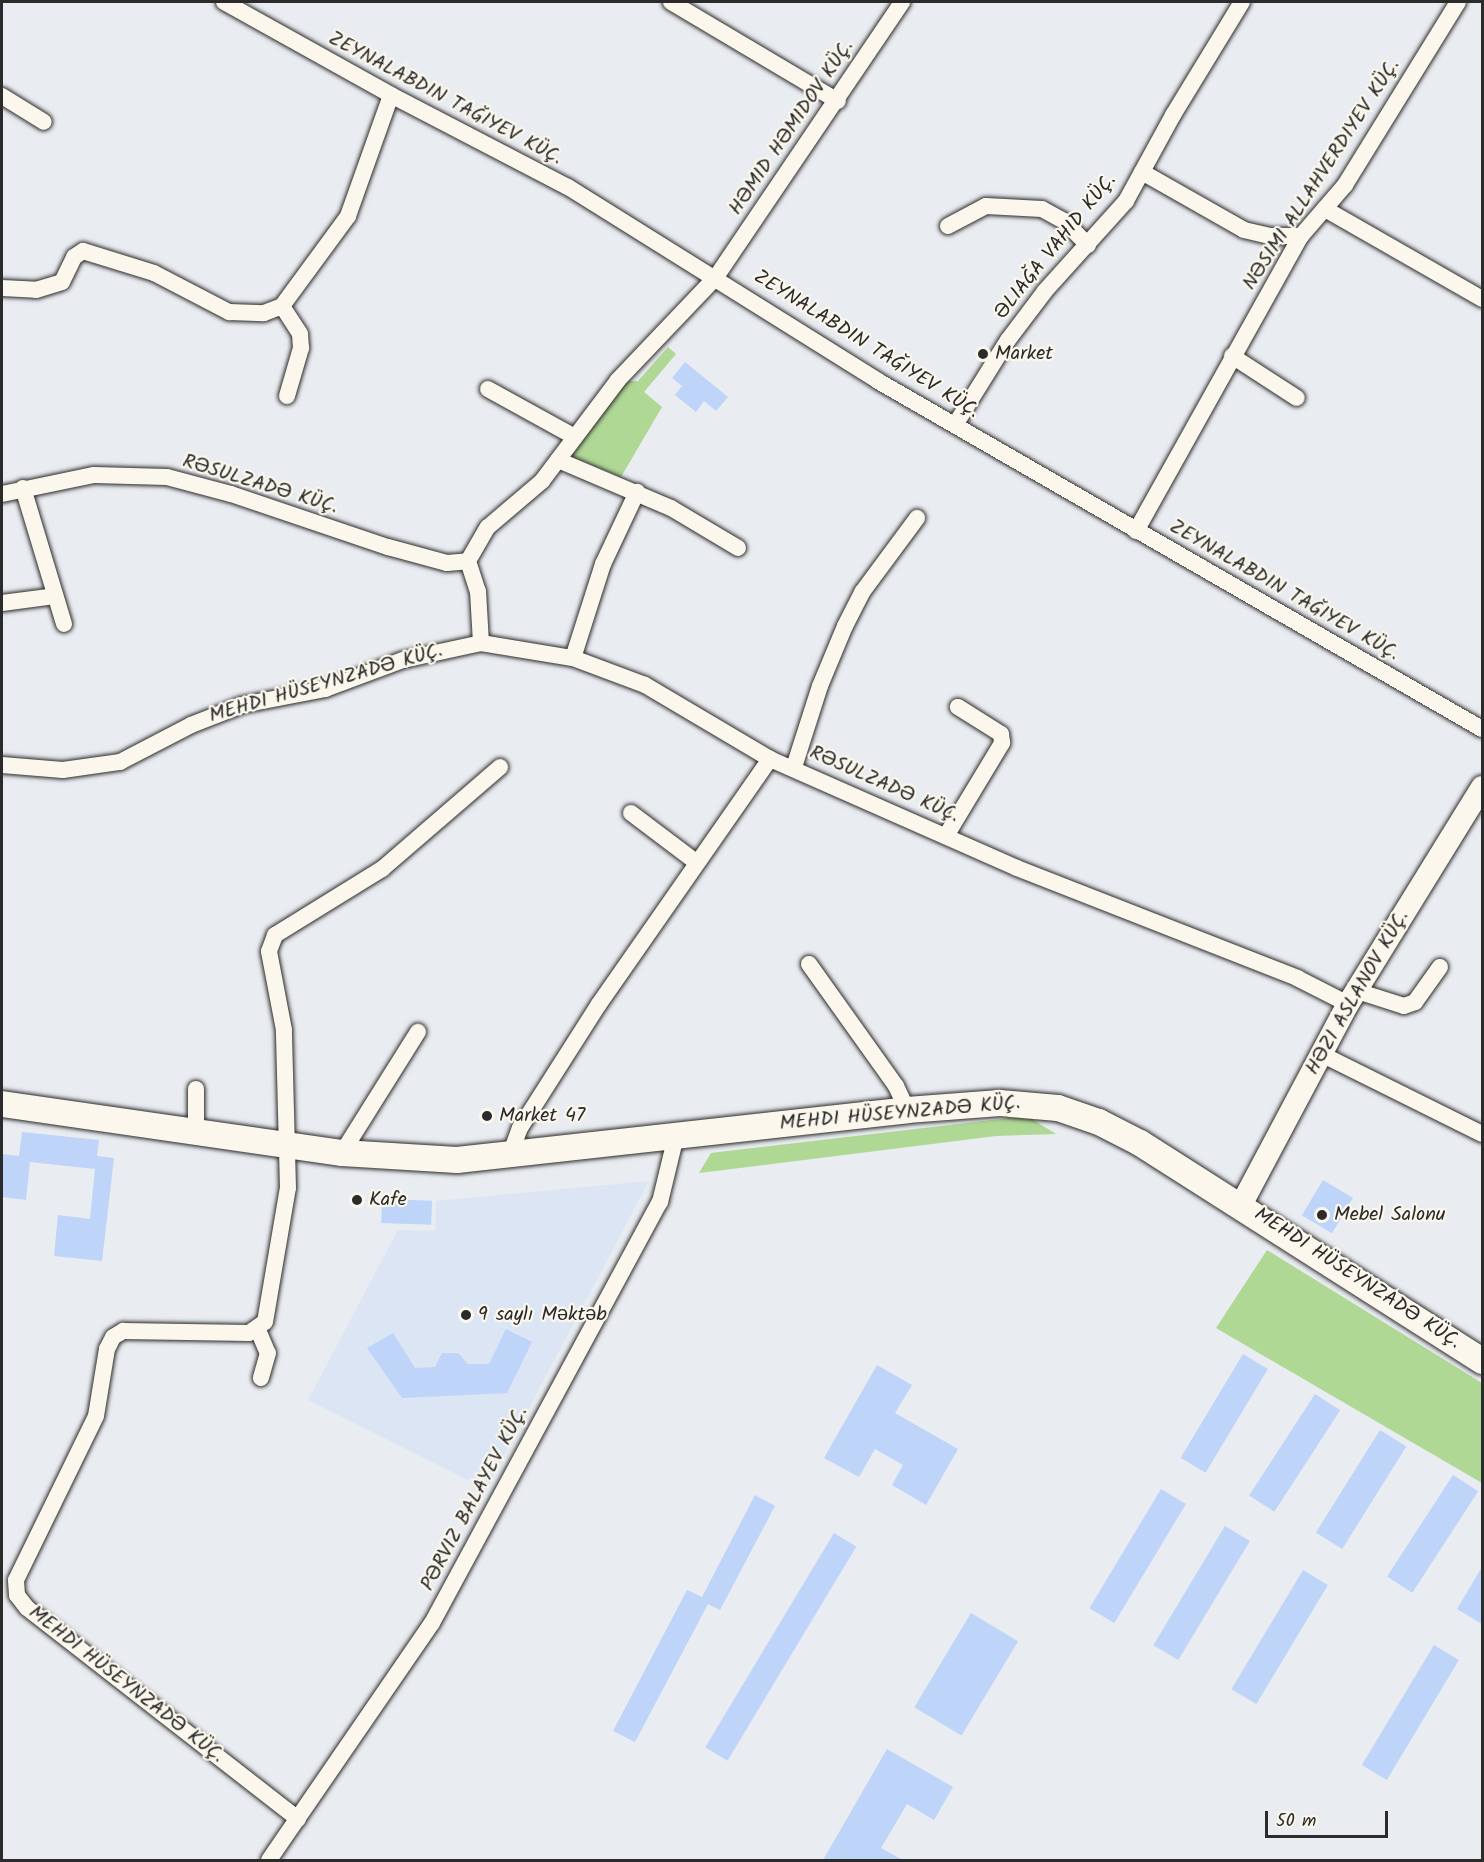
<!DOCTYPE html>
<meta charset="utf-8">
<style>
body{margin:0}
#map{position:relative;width:1484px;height:1862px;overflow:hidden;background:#e9ecf0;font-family:Kalam,sans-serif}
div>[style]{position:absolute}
.built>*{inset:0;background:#dce5f3}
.green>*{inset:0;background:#afd895}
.building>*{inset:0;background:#bed4f9;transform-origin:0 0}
.roads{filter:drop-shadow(0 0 2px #2b2b2b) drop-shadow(0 0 2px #2b2b2b)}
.minor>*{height:16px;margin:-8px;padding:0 8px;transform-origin:8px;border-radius:8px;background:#fbf7ec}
.secondary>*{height:22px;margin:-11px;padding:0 11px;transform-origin:11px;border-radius:11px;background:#fbf7ec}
.primary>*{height:26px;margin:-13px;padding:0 13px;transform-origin:13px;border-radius:13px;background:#fbf7ec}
.dots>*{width:16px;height:16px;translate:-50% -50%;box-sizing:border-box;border:3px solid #fbf7ec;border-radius:50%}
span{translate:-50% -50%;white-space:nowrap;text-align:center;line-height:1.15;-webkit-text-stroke:4.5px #fbf7ec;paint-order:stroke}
.street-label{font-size:20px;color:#2b2b2b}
.poi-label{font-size:20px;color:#2b2b2b}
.left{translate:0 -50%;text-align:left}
.frame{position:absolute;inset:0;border:3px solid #2b2b2b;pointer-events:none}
.scale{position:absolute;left:1265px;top:1811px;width:123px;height:27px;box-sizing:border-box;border:3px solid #2b2b2b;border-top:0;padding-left:8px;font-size:18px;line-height:21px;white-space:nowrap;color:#2b2b2b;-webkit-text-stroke:4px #fbf7ec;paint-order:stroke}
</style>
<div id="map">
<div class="built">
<i style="clip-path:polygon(649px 1181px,486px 1489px,308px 1400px,398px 1230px,435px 1231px,436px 1201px)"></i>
</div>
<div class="green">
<i style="clip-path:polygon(668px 347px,676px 354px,644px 392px,662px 407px,621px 477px,571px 456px,626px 381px,638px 381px)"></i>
<i style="clip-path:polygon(1027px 1116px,1056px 1134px,996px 1136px,699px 1173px,711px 1153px)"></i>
<i style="clip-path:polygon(1267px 1250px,1482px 1383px,1482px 1483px,1216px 1328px)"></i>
</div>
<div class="building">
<i style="clip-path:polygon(685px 362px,728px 397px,716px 411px,704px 401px,696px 412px,675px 395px,682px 386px,672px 378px)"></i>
<i style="clip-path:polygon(22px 1132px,99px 1140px,97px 1156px,114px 1158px,102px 1261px,54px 1256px,58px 1215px,90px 1219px,95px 1169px,30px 1162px,26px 1200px,2px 1197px,2px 1154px,19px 1156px)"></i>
<i style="left:1323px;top:1180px;width:35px;height:41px;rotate:31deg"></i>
<i style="left:382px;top:1199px;width:50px;height:24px;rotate:2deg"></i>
<i style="clip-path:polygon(506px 1329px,532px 1342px,507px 1393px,402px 1398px,367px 1348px,393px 1333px,415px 1368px,435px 1367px,442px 1353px,458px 1353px,468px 1364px,489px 1364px)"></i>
<i style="left:1243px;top:1354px;width:29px;height:121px;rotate:31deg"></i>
<i style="clip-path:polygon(877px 1365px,912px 1385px,895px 1413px,958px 1449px,926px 1505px,892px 1485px,903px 1465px,875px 1449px,859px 1477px,824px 1458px)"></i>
<i style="left:1315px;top:1394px;width:30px;height:121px;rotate:33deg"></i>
<i style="left:1380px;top:1430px;width:31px;height:121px;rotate:32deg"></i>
<i style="left:1453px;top:1475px;width:30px;height:121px;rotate:33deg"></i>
<i style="left:1161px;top:1489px;width:29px;height:139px;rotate:31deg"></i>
<i style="clip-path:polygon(755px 1495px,775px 1506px,720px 1610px,708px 1604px,635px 1742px,613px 1731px,687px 1590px,702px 1597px)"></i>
<i style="left:1225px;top:1526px;width:29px;height:139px;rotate:31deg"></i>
<i style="left:834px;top:1533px;width:26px;height:250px;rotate:31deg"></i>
<i style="clip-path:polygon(1482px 1567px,1482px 1624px,1457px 1609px)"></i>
<i style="left:1303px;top:1570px;width:29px;height:139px;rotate:31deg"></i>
<i style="left:971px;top:1613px;width:55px;height:110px;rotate:31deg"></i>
<i style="left:1434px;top:1645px;width:29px;height:140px;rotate:31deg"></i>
<i style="clip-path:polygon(887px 1749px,953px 1787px,934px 1820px,907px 1804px,881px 1848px,903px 1860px,823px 1860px)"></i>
</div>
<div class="roads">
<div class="minor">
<i style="left:224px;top:2px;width:191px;rotate:29.1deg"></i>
<i style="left:391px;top:95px;width:199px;rotate:27.5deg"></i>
<i style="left:568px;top:187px;width:366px;rotate:32deg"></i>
<i style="left:878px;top:381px;width:697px;rotate:29.95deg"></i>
<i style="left:671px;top:2px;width:194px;rotate:30.7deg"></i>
<i style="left:2px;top:96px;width:49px;rotate:31.8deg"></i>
<i style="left:1142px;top:172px;width:117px;rotate:29.6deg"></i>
<i style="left:1244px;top:230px;width:26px;rotate:13deg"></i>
<i style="left:1269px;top:236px;width:32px"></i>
<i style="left:1325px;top:209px;width:181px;rotate:29.8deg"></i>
<i style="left:948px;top:226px;width:43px;rotate:-27.8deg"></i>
<i style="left:986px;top:206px;width:56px;rotate:3.1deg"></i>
<i style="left:1042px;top:209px;width:25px;rotate:29deg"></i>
<i style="left:1064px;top:221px;width:34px;rotate:45deg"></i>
<i style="left:2px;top:288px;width:34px;rotate:3deg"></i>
<i style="left:36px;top:290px;width:27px;rotate:-17deg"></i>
<i style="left:62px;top:282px;width:28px;rotate:-64deg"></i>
<i style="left:74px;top:257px;width:11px;rotate:-34deg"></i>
<i style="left:83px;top:251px;width:74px;rotate:17.2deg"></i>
<i style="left:154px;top:273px;width:85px;rotate:27.5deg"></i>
<i style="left:229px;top:312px;width:35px;rotate:2deg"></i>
<i style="left:264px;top:313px;width:19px;rotate:-21deg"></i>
<i style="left:282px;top:306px;width:112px;rotate:-53.7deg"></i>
<i style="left:348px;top:216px;width:128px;rotate:-70.4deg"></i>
<i style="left:282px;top:306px;width:33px;rotate:57deg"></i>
<i style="left:300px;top:334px;width:14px;rotate:86deg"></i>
<i style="left:301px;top:348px;width:50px;rotate:106.3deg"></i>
<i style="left:1232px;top:356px;width:77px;rotate:32.9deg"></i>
<i style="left:488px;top:389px;width:99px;rotate:28.9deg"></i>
<i style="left:955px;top:425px;width:100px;rotate:-58.1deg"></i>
<i style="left:1008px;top:340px;width:61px;rotate:-52.9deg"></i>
<i style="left:1045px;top:291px;width:121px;rotate:-48deg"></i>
<i style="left:1126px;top:201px;width:98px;rotate:-61.3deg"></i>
<i style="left:1173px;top:115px;width:132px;rotate:-58.6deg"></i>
<i style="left:558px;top:460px;width:123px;rotate:23deg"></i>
<i style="left:671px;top:508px;width:78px;rotate:30.8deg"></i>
<i style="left:23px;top:488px;width:142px;rotate:73.2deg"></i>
<i style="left:2px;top:494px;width:94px;rotate:-11.7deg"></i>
<i style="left:94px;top:475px;width:73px;rotate:1.6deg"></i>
<i style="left:167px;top:477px;width:66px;rotate:14.9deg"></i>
<i style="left:231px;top:494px;width:166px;rotate:18.7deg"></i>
<i style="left:388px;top:547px;width:61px;rotate:15.2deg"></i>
<i style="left:447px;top:563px;width:21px;rotate:-5deg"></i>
<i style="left:468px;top:561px;width:32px;rotate:72deg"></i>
<i style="left:478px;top:591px;width:52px;rotate:86.7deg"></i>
<i style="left:481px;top:643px;width:93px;rotate:9.3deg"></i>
<i style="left:573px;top:658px;width:77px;rotate:20.6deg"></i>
<i style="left:645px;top:685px;width:145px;rotate:30.6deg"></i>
<i style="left:770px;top:759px;width:270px;rotate:23.8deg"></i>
<i style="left:1017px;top:868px;width:301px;rotate:21.4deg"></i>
<i style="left:1297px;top:978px;width:57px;rotate:27deg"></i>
<i style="left:1136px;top:531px;width:338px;rotate:-60.8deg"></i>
<i style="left:1301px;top:236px;width:67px;rotate:-49.2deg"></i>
<i style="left:1345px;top:185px;width:215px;rotate:-58.3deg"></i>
<i style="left:468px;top:561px;width:39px;rotate:-60deg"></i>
<i style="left:488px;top:527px;width:71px;rotate:-40.4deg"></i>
<i style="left:542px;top:481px;width:126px;rotate:-53deg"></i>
<i style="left:618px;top:380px;width:142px;rotate:-46.4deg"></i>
<i style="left:716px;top:277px;width:332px;rotate:-55.9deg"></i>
<i style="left:2px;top:603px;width:53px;rotate:-7.5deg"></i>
<i style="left:573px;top:658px;width:99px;rotate:-72.3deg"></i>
<i style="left:603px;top:564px;width:80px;rotate:-64.7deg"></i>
<i style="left:2px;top:765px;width:61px;rotate:4.7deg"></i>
<i style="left:63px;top:770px;width:58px;rotate:-8deg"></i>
<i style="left:120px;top:762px;width:80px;rotate:-27.5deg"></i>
<i style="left:191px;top:725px;width:55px;rotate:-21.4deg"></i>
<i style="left:242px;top:705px;width:85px;rotate:-10.9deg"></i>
<i style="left:325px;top:689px;width:83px;rotate:-20.4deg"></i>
<i style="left:403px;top:660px;width:80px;rotate:-12.3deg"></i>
<i style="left:794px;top:767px;width:85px;rotate:-72.2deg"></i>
<i style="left:820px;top:686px;width:65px;rotate:-67.4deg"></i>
<i style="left:845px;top:626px;width:39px;rotate:-63deg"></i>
<i style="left:863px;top:591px;width:91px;rotate:-53.5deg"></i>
<i style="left:631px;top:813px;width:81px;rotate:37deg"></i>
<i style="left:946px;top:836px;width:109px;rotate:-58.9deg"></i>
<i style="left:1002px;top:743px;width:9px;rotate:-96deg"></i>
<i style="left:1001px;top:734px;width:51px;rotate:-147.9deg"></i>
<i style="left:809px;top:964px;width:150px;rotate:54.5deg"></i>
<i style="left:896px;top:1086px;width:26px;rotate:65deg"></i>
<i style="left:1357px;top:991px;width:49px;rotate:17.7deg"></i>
<i style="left:1404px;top:1006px;width:12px;rotate:-20deg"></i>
<i style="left:1415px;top:1002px;width:43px;rotate:-54.5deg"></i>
<i style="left:1321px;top:1054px;width:180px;rotate:26.4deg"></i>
<i style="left:196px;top:1132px;width:43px;rotate:-90deg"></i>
<i style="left:342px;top:1153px;width:143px;rotate:-57.9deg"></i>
<i style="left:510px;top:1155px;width:29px;rotate:-70deg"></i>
<i style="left:520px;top:1128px;width:147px;rotate:-57.5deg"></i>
<i style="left:599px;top:1004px;width:299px;rotate:-55.1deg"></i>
<i style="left:258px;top:1330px;width:25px;rotate:67deg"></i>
<i style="left:268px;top:1353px;width:26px;rotate:106deg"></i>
<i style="left:298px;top:1819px;width:343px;rotate:-142.1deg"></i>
<i style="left:27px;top:1608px;width:16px;rotate:-128deg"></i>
<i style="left:17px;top:1595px;width:15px;rotate:-94deg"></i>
<i style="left:16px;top:1580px;width:182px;rotate:-64deg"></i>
<i style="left:96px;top:1416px;width:68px;rotate:-80.7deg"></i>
<i style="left:107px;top:1349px;width:13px;rotate:-63deg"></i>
<i style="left:113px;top:1337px;width:12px;rotate:-31deg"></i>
<i style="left:123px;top:1331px;width:126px;rotate:0.9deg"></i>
<i style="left:249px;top:1333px;width:19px;rotate:-35deg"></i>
<i style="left:265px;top:1322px;width:136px;rotate:-80.3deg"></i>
<i style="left:288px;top:1188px;width:158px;rotate:-91.5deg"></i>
<i style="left:284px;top:1030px;width:80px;rotate:-100.8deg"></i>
<i style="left:269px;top:951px;width:17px;rotate:-69deg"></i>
<i style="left:275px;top:935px;width:126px;rotate:-31.7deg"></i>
<i style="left:382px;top:869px;width:156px;rotate:-40.8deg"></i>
<i style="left:269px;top:1860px;width:288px;rotate:-55.5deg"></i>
<i style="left:432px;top:1623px;width:479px;rotate:-61.6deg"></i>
<i style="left:660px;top:1202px;width:68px;rotate:-76.4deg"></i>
</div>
<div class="secondary">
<i style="left:1241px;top:1205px;width:228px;rotate:-62deg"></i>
<i style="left:1348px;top:1004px;width:255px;rotate:-58.3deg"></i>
</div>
<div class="primary">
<i style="left:2px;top:1104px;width:344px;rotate:8.2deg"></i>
<i style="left:342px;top:1153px;width:115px;rotate:3.5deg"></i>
<i style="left:457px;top:1160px;width:453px;rotate:-6.3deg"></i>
<i style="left:907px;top:1110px;width:93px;rotate:-4.3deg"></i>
<i style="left:1000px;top:1103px;width:58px;rotate:4.9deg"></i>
<i style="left:1058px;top:1108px;width:43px;rotate:18.9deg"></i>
<i style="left:1099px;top:1122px;width:46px;rotate:27.1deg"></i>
<i style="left:1140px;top:1143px;width:406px;rotate:32.5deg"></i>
</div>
</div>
<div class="dots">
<i style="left:983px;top:354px;background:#2b2b2b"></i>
<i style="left:487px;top:1116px;background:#2b2b2b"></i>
<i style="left:357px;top:1200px;background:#2b2b2b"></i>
<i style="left:1322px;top:1215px;background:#2b2b2b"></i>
<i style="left:466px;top:1315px;background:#2b2b2b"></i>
</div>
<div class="street-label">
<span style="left:445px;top:99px;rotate:28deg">ZEYNALABDIN TAĞIYEV KÜÇ.</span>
<span style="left:792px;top:128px;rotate:-56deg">HƏMID HƏMIDOV KÜÇ.</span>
<span style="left:1322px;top:175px;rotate:-57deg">NƏSIMI ALLAHVERDIYEV KÜÇ.</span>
<span style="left:1056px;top:247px;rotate:-51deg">ƏLIAĞA VAHID KÜÇ.</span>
<span style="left:866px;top:345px;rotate:32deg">ZEYNALABDIN TAĞIYEV KÜÇ.</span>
<span style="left:260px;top:485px;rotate:17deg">RƏSULZADƏ KÜÇ.</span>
<span style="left:1284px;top:591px;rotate:30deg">ZEYNALABDIN TAĞIYEV KÜÇ.</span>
<span style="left:326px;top:684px;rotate:-16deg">MEHDI HÜSEYNZADƏ KÜÇ.</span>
<span style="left:884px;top:785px;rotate:24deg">RƏSULZADƏ KÜÇ.</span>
<span style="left:1358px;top:993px;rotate:-60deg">HƏZI ASLANOV KÜÇ.</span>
<span style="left:900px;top:1114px;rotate:-5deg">MEHDI HÜSEYNZADƏ KÜÇ.</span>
<span style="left:1357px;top:1279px;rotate:33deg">MEHDI HÜSEYNZADƏ KÜÇ.</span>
<span style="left:475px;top:1499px;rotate:-62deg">PƏRVIZ BALAYEV KÜÇ.</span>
<span style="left:126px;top:1685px;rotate:38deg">MEHDI HÜSEYNZADƏ KÜÇ.</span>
</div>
<div class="poi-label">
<span class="left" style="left:995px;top:354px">Market</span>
<span class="left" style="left:499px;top:1116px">Market 47</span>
<span class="left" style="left:369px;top:1200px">Kafe</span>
<span class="left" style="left:1334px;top:1215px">Mebel Salonu</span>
<span class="left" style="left:478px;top:1315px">9 saylı Məktəb</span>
</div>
<div class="frame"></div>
<div class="scale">50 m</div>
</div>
